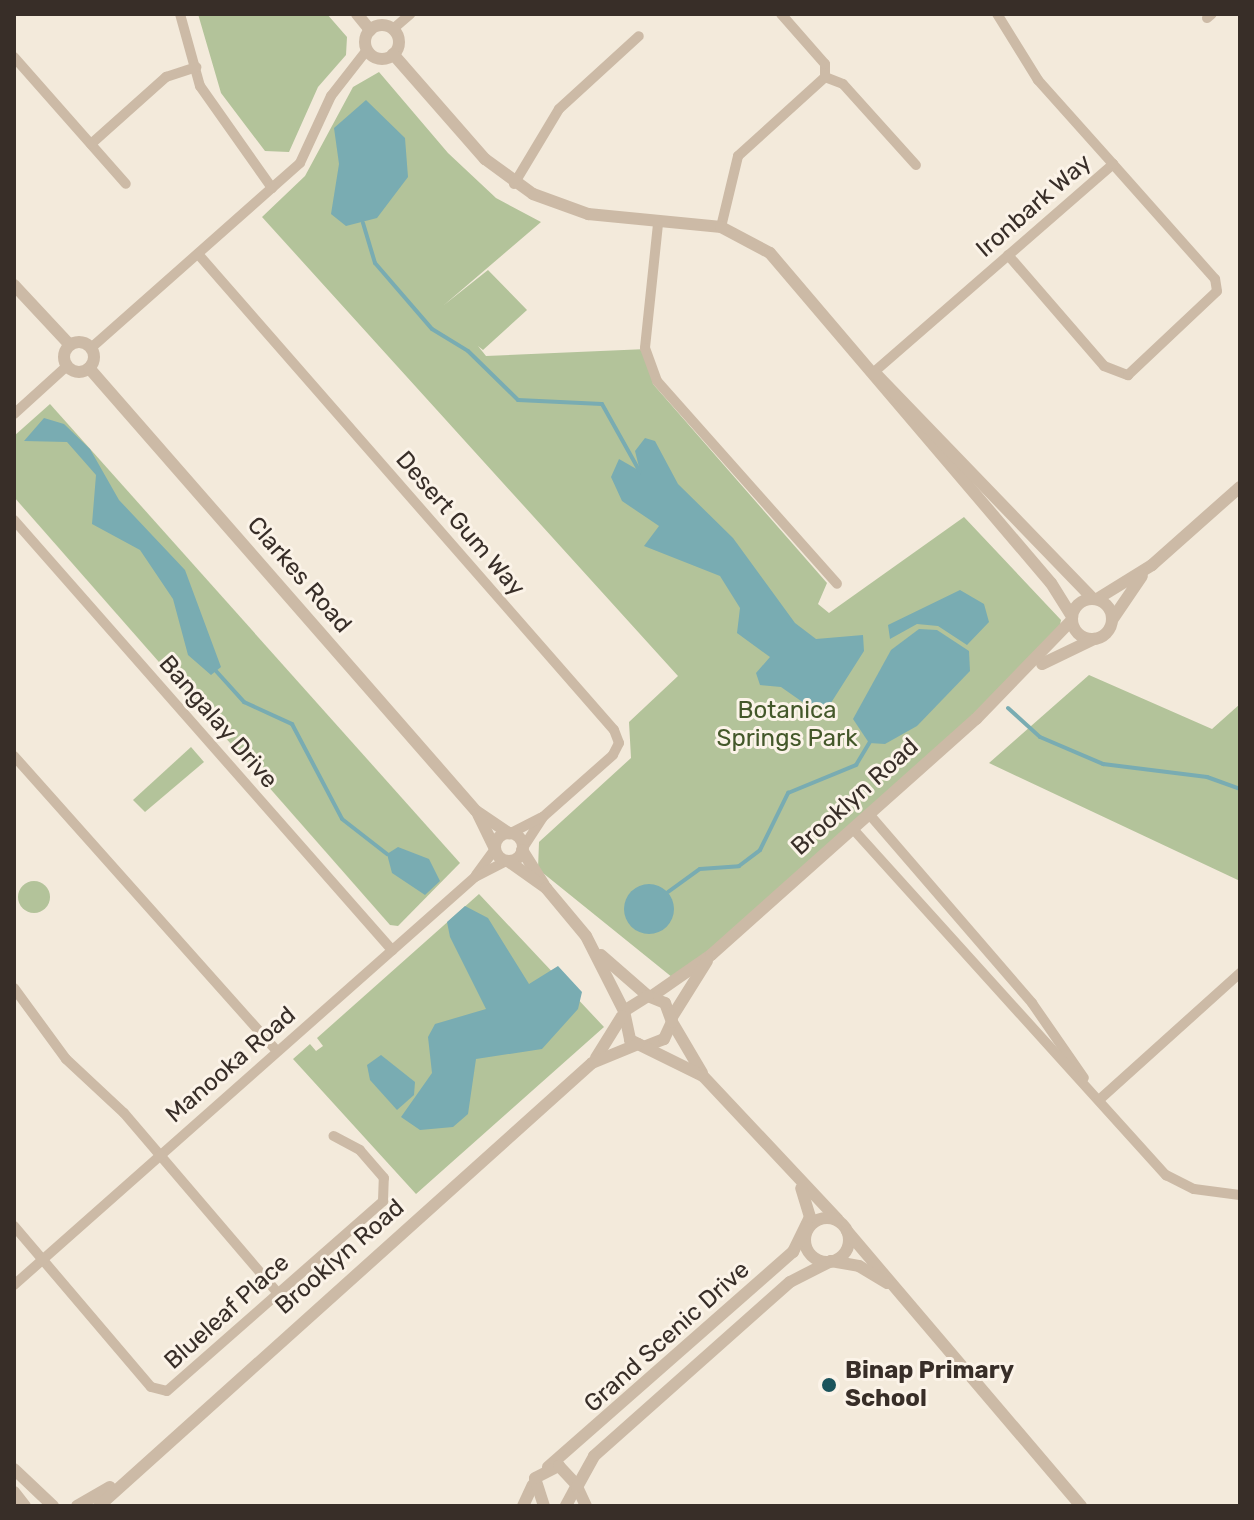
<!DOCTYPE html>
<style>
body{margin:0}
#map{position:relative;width:1254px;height:1520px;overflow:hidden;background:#f3eadb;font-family:Rubik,sans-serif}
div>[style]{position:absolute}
.green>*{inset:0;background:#b3c39a}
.round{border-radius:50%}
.water>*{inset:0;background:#79acb2}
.stream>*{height:4px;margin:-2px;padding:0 2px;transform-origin:2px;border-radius:2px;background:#79acb2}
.minor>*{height:10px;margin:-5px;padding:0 5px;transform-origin:5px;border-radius:5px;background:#ccbaa6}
.tertiary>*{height:12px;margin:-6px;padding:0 6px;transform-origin:6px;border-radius:6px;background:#ccbaa6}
.tertiary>.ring{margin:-6px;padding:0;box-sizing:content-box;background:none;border:12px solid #ccbaa6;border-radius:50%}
.dots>*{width:22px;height:22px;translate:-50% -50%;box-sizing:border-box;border:4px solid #fbf3e8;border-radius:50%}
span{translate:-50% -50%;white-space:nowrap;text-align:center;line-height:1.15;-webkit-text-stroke:6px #fbf3e8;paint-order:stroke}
.street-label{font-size:24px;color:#382e28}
.park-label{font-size:24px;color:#44582a}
.poi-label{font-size:24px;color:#382e28;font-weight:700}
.left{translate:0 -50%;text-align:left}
.frame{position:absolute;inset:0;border:16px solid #382e28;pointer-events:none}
</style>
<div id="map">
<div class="green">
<i style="clip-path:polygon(198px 14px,327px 14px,347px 37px,346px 55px,318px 87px,289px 152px,265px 151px,221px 93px)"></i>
<i style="clip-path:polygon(379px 72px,448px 153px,496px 198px,541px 222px,444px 305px,488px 270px,527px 310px,483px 350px,478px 346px,486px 356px,647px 349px,653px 384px,827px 583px,818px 604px,829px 613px,964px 517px,1061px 620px,1057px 641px,678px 982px,538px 869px,539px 842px,631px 758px,629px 722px,678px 676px,262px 217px,305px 176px,353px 87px)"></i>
<i style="clip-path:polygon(50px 404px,460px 863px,398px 926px,390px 925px,14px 497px,14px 436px)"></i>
<i style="clip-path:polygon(1089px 675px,1212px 729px,1240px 704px,1240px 881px,989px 763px)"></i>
<i style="clip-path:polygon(191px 747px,204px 762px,145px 812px,133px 800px)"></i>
<i class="round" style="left:18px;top:881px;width:32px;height:32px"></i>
<i style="clip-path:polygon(479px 894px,604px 1027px,416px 1194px,293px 1059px,310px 1044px,316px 1051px,323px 1046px,317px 1038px)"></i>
</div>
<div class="water">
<i style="clip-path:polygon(366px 100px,405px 138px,408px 177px,377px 218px,346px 226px,331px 214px,339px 164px,334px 128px)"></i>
<i style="clip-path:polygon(44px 418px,64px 424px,90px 449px,119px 500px,185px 570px,221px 667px,211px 675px,188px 655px,173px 599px,140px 550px,92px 524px,96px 475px,67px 442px,24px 441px)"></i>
<i style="clip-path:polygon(645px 438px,655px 441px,678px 484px,733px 538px,795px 623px,816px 639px,863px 635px,864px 651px,829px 706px,811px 708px,781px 687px,760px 685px,756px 673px,770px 657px,737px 633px,740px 608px,720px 576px,644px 546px,659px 526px,622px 501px,611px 477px,619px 459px,640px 471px,635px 451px)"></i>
<i style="clip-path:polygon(960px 590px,984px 604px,989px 622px,967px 645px,938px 626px,917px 624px,890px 639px,888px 625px)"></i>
<i style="clip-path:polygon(919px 629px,937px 630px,969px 651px,970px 671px,917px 726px,885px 744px,869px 743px,853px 719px,891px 650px)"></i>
<i style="clip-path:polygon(398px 847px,429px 859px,440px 881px,425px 895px,392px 873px,387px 854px)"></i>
<i class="round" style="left:624px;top:884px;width:50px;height:50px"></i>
<i style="clip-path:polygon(465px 906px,488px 918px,529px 984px,558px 966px,582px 992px,578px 1009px,542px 1049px,476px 1059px,468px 1114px,453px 1127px,420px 1130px,401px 1117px,432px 1073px,428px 1037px,435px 1024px,486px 1009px,450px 937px,447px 922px)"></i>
<i style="clip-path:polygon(381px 1055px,415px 1082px,414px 1095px,397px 1110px,370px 1080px,367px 1065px)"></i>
</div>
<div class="stream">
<i style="left:363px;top:223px;width:42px;rotate:73.3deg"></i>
<i style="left:375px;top:263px;width:87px;rotate:49.2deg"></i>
<i style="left:432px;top:329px;width:42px;rotate:31.4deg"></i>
<i style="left:468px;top:351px;width:70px;rotate:44.4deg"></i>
<i style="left:518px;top:400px;width:84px;rotate:2.7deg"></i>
<i style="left:602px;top:404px;width:78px;rotate:60.8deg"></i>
<i style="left:216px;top:671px;width:42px;rotate:47.9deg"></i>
<i style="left:244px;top:702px;width:53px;rotate:24.6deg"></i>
<i style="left:292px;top:724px;width:107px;rotate:62.2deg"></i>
<i style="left:342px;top:819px;width:57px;rotate:37.9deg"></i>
<i style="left:1008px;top:708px;width:43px;rotate:42.2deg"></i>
<i style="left:1040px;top:737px;width:69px;rotate:23.2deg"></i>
<i style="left:1103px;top:764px;width:105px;rotate:7.1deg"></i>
<i style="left:1207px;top:777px;width:35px;rotate:20deg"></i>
<i style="left:668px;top:892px;width:39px;rotate:-36deg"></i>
<i style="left:700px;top:869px;width:39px;rotate:-4deg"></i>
<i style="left:739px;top:866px;width:26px;rotate:-37deg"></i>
<i style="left:760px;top:850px;width:64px;rotate:-63.8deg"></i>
<i style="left:788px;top:793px;width:74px;rotate:-22.4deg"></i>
<i style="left:856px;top:765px;width:26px;rotate:-59deg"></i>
</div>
<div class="minor">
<i style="left:180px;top:14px;width:75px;rotate:74.5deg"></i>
<i style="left:200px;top:86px;width:125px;rotate:54.8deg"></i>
<i style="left:1207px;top:18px;width:6px;rotate:-39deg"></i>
<i style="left:393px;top:29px;width:23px;rotate:-41deg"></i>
<i style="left:14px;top:57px;width:169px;rotate:48.6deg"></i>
<i style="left:825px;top:77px;width:19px;rotate:21deg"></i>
<i style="left:843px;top:84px;width:109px;rotate:48deg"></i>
<i style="left:91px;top:144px;width:101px;rotate:-41.8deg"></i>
<i style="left:166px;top:77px;width:32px;rotate:-18deg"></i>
<i style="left:514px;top:184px;width:87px;rotate:-59deg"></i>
<i style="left:559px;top:109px;width:108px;rotate:-42.4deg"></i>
<i style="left:658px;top:224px;width:125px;rotate:96deg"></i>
<i style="left:645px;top:348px;width:35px;rotate:70deg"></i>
<i style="left:657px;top:381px;width:271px;rotate:48.4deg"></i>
<i style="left:721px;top:227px;width:73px;rotate:-76.5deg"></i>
<i style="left:738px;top:156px;width:118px;rotate:-42.2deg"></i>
<i style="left:825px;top:77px;width:13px;rotate:-90deg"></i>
<i style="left:825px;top:64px;width:67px;rotate:-131.3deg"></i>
<i style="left:198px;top:254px;width:632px;rotate:48.85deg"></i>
<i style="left:614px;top:730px;width:14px;rotate:69deg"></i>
<i style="left:619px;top:743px;width:13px;rotate:117deg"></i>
<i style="left:613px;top:755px;width:94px;rotate:138.5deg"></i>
<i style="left:543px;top:817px;width:37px;rotate:123deg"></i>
<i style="left:1008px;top:255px;width:147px;rotate:49.1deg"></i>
<i style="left:1104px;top:366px;width:26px;rotate:21deg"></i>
<i style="left:1128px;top:375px;width:122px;rotate:-43.3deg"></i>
<i style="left:1217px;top:291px;width:12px;rotate:-99deg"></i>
<i style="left:1215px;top:279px;width:154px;rotate:-131.6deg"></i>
<i style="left:91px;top:348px;width:279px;rotate:-41.5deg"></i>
<i style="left:300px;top:163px;width:74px;rotate:-65.2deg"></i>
<i style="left:331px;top:96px;width:58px;rotate:-52deg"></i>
<i style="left:874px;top:372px;width:317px;rotate:-41deg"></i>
<i style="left:1113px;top:164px;width:113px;rotate:-131.8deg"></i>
<i style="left:1038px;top:80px;width:78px;rotate:-121.8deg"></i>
<i style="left:14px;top:414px;width:72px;rotate:-42.2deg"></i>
<i style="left:14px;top:520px;width:573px;rotate:48.68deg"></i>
<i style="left:14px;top:756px;width:395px;rotate:48.3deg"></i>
<i style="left:869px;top:814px;width:250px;rotate:49.2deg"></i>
<i style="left:1032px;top:1003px;width:91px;rotate:55.3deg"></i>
<i style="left:853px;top:829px;width:467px;rotate:47.9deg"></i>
<i style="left:1166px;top:1175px;width:31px;rotate:27deg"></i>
<i style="left:1194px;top:1189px;width:46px;rotate:7.4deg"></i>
<i style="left:511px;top:833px;width:34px;rotate:-27deg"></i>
<i style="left:476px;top:875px;width:32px;rotate:-54deg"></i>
<i style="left:14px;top:988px;width:88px;rotate:53.8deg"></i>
<i style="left:66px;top:1059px;width:79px;rotate:43deg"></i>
<i style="left:124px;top:1113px;width:237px;rotate:49.5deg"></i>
<i style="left:1099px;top:1100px;width:190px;rotate:-42deg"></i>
<i style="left:14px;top:1226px;width:211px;rotate:49.6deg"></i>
<i style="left:151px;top:1387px;width:16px;rotate:14deg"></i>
<i style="left:167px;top:1391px;width:288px;rotate:-41.3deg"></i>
<i style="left:383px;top:1201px;width:23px;rotate:-88deg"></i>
<i style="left:384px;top:1178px;width:37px;rotate:-131deg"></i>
<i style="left:360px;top:1150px;width:30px;rotate:-152deg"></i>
<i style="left:14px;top:1285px;width:616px;rotate:-41.51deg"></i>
<i style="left:475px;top:877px;width:35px;rotate:-27deg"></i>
</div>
<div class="tertiary">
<i style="left:357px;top:14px;width:21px;rotate:51deg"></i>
<i class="ring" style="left:365px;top:25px;width:22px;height:22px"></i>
<i style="left:393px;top:54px;width:140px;rotate:48.8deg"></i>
<i style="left:485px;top:159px;width:59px;rotate:36.1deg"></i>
<i style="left:533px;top:194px;width:59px;rotate:20deg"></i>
<i style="left:588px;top:214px;width:134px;rotate:5.6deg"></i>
<i style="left:721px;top:227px;width:55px;rotate:28deg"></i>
<i style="left:770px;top:253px;width:433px;rotate:49.6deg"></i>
<i style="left:1051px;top:583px;width:40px;rotate:58deg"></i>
<i style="left:14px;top:285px;width:82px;rotate:47deg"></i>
<i class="ring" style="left:64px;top:342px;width:18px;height:18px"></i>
<i style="left:89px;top:368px;width:588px;rotate:48.86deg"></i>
<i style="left:476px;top:811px;width:40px;rotate:34deg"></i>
<i style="left:874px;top:372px;width:314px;rotate:46deg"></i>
<i style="left:1097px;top:599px;width:65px;rotate:-31.7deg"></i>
<i style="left:1152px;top:565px;width:118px;rotate:-41.6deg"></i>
<i class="ring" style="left:1072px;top:599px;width:28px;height:28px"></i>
<i style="left:1112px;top:620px;width:53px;rotate:-55.7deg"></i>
<i style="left:1042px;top:664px;width:58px;rotate:-25.7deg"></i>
<i style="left:478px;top:814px;width:37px;rotate:64deg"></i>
<i class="ring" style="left:495px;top:833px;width:16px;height:16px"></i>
<i style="left:522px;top:850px;width:41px;rotate:57.8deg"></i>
<i style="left:508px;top:861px;width:47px;rotate:35.4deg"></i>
<i style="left:546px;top:888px;width:62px;rotate:50.2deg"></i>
<i style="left:586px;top:936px;width:84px;rotate:63.1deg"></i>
<i style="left:601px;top:955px;width:62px;rotate:41.1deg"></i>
<i style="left:652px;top:996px;width:72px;rotate:-34.8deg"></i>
<i style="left:711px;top:955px;width:355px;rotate:-41.7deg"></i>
<i style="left:976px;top:719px;width:138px;rotate:-45.9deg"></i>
<i style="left:672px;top:1017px;width:66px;rotate:-58deg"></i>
<i style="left:672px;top:1022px;width:59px;rotate:59.5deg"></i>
<i style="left:646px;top:1046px;width:19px;rotate:-21deg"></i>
<i style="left:664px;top:1039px;width:19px;rotate:-65deg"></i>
<i style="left:672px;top:1022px;width:20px;rotate:-110deg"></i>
<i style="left:665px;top:1003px;width:18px;rotate:-158deg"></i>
<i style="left:648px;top:996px;width:28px;rotate:148deg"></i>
<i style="left:624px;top:1011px;width:30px;rotate:78deg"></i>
<i style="left:630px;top:1040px;width:81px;rotate:26.3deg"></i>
<i style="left:703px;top:1076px;width:197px;rotate:46.8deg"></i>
<i style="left:596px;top:1058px;width:49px;rotate:-58.2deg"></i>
<i class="ring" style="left:805px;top:1218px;width:32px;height:32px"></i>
<i style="left:847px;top:1231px;width:361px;rotate:49.6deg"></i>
<i style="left:548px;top:1467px;width:326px;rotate:-41.3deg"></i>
<i style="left:793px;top:1252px;width:39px;rotate:-64deg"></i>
<i style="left:810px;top:1217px;width:30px;rotate:-107deg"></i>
<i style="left:14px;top:1469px;width:54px;rotate:43.5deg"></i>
<i style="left:14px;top:1492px;width:18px;rotate:52deg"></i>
<i style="left:77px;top:1506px;width:38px;rotate:-30deg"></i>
<i style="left:99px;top:1506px;width:663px;rotate:-41.94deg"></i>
<i style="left:592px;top:1063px;width:50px;rotate:-22.4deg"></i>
<i style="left:523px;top:1506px;width:23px;rotate:-65deg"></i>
<i style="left:544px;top:1506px;width:29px;rotate:-108deg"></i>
<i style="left:535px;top:1478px;width:27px;rotate:-27deg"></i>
<i style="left:559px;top:1466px;width:26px;rotate:47deg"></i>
<i style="left:577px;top:1485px;width:24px;rotate:118deg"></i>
<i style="left:586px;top:1506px;width:21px;rotate:-115deg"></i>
<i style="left:577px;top:1487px;width:35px;rotate:-61deg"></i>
<i style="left:594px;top:1456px;width:262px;rotate:-41.6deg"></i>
<i style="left:790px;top:1282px;width:46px;rotate:-27.1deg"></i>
<i style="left:831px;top:1261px;width:28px;rotate:10deg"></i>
<i style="left:859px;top:1266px;width:33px;rotate:31deg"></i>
</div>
<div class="dots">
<i style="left:829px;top:1385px;background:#1b545c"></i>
</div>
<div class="street-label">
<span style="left:1034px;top:206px;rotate:-41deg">Ironbark Way</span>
<span style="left:460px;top:524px;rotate:49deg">Desert Gum Way</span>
<span style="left:299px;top:575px;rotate:49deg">Clarkes Road</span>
<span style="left:218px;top:722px;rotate:49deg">Bangalay Drive</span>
<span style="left:855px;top:797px;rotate:-42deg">Brooklyn Road</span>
<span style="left:231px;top:1065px;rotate:-41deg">Manooka Road</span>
<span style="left:340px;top:1257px;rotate:-41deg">Brooklyn Road</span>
<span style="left:227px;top:1312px;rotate:-42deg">Blueleaf Place</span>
<span style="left:667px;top:1337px;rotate:-42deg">Grand Scenic Drive</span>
</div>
<div class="park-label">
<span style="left:787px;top:725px">Botanica<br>Springs Park</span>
</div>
<div class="poi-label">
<span class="left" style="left:845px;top:1385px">Binap Primary<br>School</span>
</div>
<div class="frame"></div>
</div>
